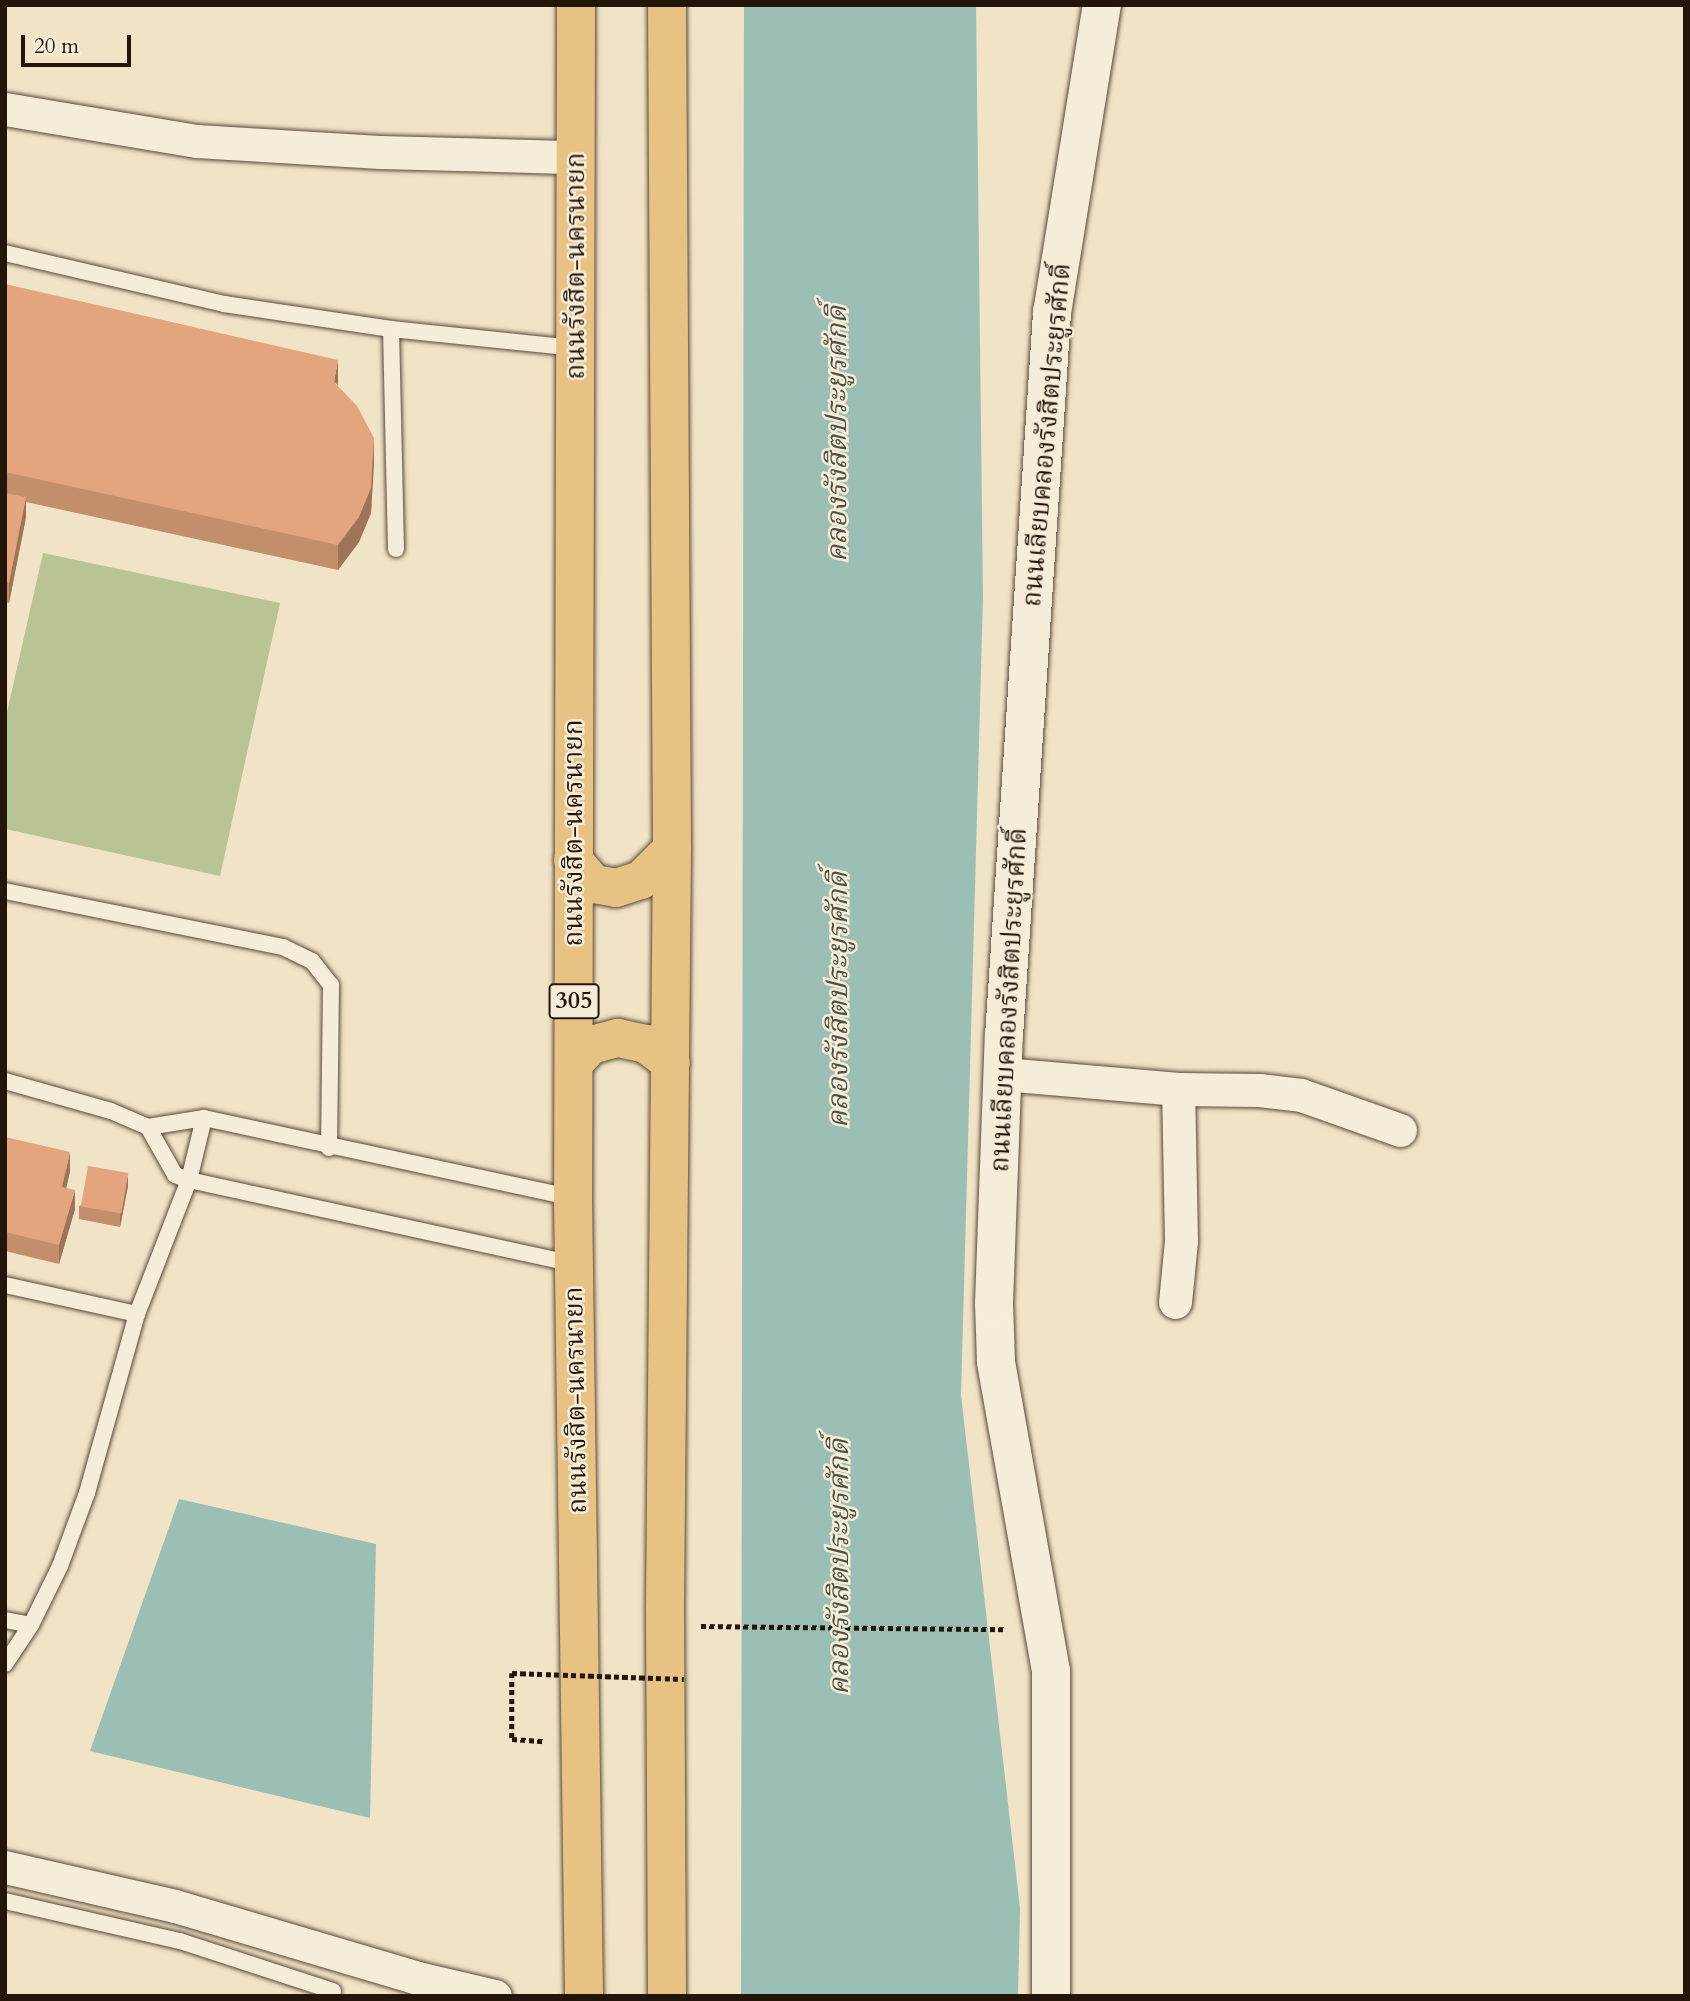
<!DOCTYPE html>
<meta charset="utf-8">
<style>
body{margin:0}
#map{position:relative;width:1690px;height:2001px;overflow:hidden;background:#f1e3c5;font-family:Cardo,"Noto Serif Thai",serif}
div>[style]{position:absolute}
.green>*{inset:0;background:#b9c495}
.water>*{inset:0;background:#9bbeb5}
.path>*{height:4.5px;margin-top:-2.25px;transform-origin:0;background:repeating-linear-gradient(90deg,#24150a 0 5px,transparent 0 8.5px)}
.roads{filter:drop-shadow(0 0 2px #574839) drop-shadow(0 0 2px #574839)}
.service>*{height:16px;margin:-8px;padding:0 8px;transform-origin:8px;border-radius:8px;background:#f6edd9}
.minor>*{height:33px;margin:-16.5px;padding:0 16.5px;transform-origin:16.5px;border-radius:16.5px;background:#f6edd9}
.tertiary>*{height:38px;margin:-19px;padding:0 19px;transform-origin:19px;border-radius:19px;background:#f6edd9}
.primary>*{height:38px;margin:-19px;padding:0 19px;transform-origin:19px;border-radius:19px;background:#e8c282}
.path-bridge>*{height:4.5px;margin-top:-2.25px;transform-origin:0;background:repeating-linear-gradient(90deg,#24150a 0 5px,transparent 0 8.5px)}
.wall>*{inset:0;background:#c28e6c}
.shaded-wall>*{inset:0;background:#9e7458}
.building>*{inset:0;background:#e2a57e;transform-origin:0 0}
span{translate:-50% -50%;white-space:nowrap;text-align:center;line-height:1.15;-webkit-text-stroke:5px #f6edd9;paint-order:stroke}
.shield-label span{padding:2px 5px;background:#f6edd9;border:2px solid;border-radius:5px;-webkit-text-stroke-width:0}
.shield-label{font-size:24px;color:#24150a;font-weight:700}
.street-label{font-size:26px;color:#24150a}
.water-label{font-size:28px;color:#4e5046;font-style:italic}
.frame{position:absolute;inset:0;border:7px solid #24150a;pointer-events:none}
.scale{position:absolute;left:21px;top:35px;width:110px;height:32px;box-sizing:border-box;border:4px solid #24150a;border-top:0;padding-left:9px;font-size:21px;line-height:24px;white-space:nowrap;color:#24150a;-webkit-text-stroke:5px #f6edd9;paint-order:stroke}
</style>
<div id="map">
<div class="green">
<i style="clip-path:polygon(43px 553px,280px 603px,220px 876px,5px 829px,5px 721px)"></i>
</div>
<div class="water">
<i style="clip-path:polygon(744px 5px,976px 5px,983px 597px,961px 1395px,1020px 1908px,1018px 1996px,741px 1996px)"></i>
<i style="clip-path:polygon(179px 1499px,376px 1544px,370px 1818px,90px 1751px)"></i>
</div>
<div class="path">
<i style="left:701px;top:1626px;width:306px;rotate:0.6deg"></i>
<i style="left:512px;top:1673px;width:66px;rotate:90deg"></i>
<i style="left:512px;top:1739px;width:32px;rotate:4deg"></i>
</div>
<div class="roads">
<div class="service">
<i style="left:5px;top:253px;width:225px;rotate:13.1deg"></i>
<i style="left:224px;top:304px;width:169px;rotate:8.5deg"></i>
<i style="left:391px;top:329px;width:186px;rotate:5.9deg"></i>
<i style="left:391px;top:329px;width:220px;rotate:88.7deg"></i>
<i style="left:5px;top:891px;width:284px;rotate:11.4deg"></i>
<i style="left:283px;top:947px;width:32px;rotate:26deg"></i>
<i style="left:312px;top:961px;width:31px;rotate:52deg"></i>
<i style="left:331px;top:985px;width:163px;rotate:90.7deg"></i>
<i style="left:5px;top:1081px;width:110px;rotate:15.8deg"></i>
<i style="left:111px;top:1111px;width:40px;rotate:23.4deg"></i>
<i style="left:148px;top:1127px;width:57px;rotate:-9.1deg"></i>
<i style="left:204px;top:1118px;width:378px;rotate:12.2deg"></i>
<i style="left:148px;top:1127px;width:55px;rotate:60.6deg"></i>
<i style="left:175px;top:1175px;width:15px;rotate:20deg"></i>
<i style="left:189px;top:1180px;width:393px;rotate:12.3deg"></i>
<i style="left:5px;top:1285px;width:135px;rotate:12.4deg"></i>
<i style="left:5px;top:1620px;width:26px;rotate:11deg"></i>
<i style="left:5px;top:1664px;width:47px;rotate:-56.3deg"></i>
<i style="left:31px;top:1625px;width:66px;rotate:-63.8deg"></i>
<i style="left:60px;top:1566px;width:78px;rotate:-69.7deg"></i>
<i style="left:87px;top:1493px;width:186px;rotate:-74.4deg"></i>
<i style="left:137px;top:1314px;width:144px;rotate:-68.8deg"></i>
<i style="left:189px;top:1180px;width:64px;rotate:-76.4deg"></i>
<i style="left:5px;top:1901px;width:180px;rotate:12.9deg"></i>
<i style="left:180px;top:1941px;width:161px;rotate:18.1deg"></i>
</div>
<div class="minor">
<i style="left:5px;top:109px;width:194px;rotate:9.5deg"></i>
<i style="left:196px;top:141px;width:184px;rotate:3.4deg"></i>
<i style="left:380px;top:152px;width:196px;rotate:1.5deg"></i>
<i style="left:1003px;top:1074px;width:176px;rotate:4.9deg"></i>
<i style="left:1178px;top:1089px;width:81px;rotate:0.7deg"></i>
<i style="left:1259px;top:1090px;width:42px;rotate:6.8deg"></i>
<i style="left:1301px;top:1095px;width:105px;rotate:19.5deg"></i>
<i style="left:1175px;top:1302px;width:61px;rotate:-84.4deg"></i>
<i style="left:1181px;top:1241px;width:152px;rotate:-91.1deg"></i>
<i style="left:5px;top:1867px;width:174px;rotate:12.9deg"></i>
<i style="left:175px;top:1906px;width:253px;rotate:16.5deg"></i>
<i style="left:418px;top:1978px;width:79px;rotate:13.2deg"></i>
</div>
<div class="tertiary">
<i style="left:1051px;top:1996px;width:325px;rotate:-90deg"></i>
<i style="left:1051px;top:1671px;width:315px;rotate:-100.1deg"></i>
<i style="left:996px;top:1361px;width:58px;rotate:-92deg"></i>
<i style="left:994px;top:1303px;width:267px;rotate:-87.9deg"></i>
<i style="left:1004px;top:1036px;width:725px;rotate:-86.2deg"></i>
<i style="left:1052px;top:313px;width:312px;rotate:-80.8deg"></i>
</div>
<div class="primary">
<i style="left:576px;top:5px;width:1193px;rotate:90.14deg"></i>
<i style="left:573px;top:1198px;width:798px;rotate:89.21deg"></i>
<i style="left:667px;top:5px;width:844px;rotate:89.66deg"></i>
<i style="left:672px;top:849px;width:759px;rotate:90.53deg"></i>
<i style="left:665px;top:1608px;width:388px;rotate:89.7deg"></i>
<i style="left:573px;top:860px;width:32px;rotate:49deg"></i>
<i style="left:594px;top:884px;width:22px;rotate:10deg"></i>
<i style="left:616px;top:888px;width:26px;rotate:-18deg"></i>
<i style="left:641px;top:880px;width:44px;rotate:-45deg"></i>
<i style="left:574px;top:1063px;width:25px;rotate:-47deg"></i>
<i style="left:591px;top:1045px;width:28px;rotate:-15deg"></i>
<i style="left:618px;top:1038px;width:29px;rotate:12deg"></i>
<i style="left:646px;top:1044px;width:31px;rotate:37deg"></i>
</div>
</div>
<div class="path-bridge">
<i style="left:512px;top:1673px;width:172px;rotate:2deg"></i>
</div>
<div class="wall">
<i style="clip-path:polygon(5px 284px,338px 386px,374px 463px,371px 513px,359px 542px,338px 570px,26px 502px,26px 517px,9px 603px,5px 602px)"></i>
<i style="clip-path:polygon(5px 1137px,70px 1171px,66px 1188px,75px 1209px,59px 1264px,5px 1251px)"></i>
<i style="clip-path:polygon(128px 1186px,120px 1227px,79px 1219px,79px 1206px)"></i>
</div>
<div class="shaded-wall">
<i style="clip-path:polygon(338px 360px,338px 385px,334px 382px)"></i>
<i style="clip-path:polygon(374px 438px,374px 463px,371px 513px,359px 542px,338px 570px,338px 545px)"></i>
<i style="clip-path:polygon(26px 497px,26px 517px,9px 603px,9px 583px)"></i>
<i style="clip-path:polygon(70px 1152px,70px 1171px,62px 1207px,62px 1187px)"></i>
<i style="clip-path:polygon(128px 1173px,128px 1186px,120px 1227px,120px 1214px)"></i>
<i style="clip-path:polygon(75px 1190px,75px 1209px,59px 1264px,59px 1245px)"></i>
</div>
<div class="building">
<i style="clip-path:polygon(5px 284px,338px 360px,334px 382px,357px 406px,374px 438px,371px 488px,359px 517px,338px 545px,5px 472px)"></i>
<i style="clip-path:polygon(5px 493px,26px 497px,9px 583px,5px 582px)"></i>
<i style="clip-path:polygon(5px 1137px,70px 1152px,62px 1187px,75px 1190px,59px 1245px,5px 1232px)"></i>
<i style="left:88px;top:1166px;width:41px;height:41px;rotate:10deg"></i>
</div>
<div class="shield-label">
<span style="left:574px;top:1001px">305</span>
</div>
<div class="street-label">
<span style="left:576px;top:266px;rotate:-90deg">ถนนรังสิต-นครนายก</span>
<span style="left:1047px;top:435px;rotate:-85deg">ถนนเลียบคลองรังสิตประยูรศักดิ์</span>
<span style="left:574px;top:833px;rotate:-90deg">ถนนรังสิต-นครนายก</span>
<span style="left:1009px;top:1000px;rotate:-87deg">ถนนเลียบคลองรังสิตประยูรศักดิ์</span>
<span style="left:576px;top:1400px;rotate:-91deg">ถนนรังสิต-นครนายก</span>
</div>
<div class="water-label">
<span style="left:837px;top:434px;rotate:-90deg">คลองรังสิตประยูรศักดิ์</span>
<span style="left:838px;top:1000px;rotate:-90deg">คลองรังสิตประยูรศักดิ์</span>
<span style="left:839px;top:1567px;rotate:-90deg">คลองรังสิตประยูรศักดิ์</span>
</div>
<div class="frame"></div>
<div class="scale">20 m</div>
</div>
